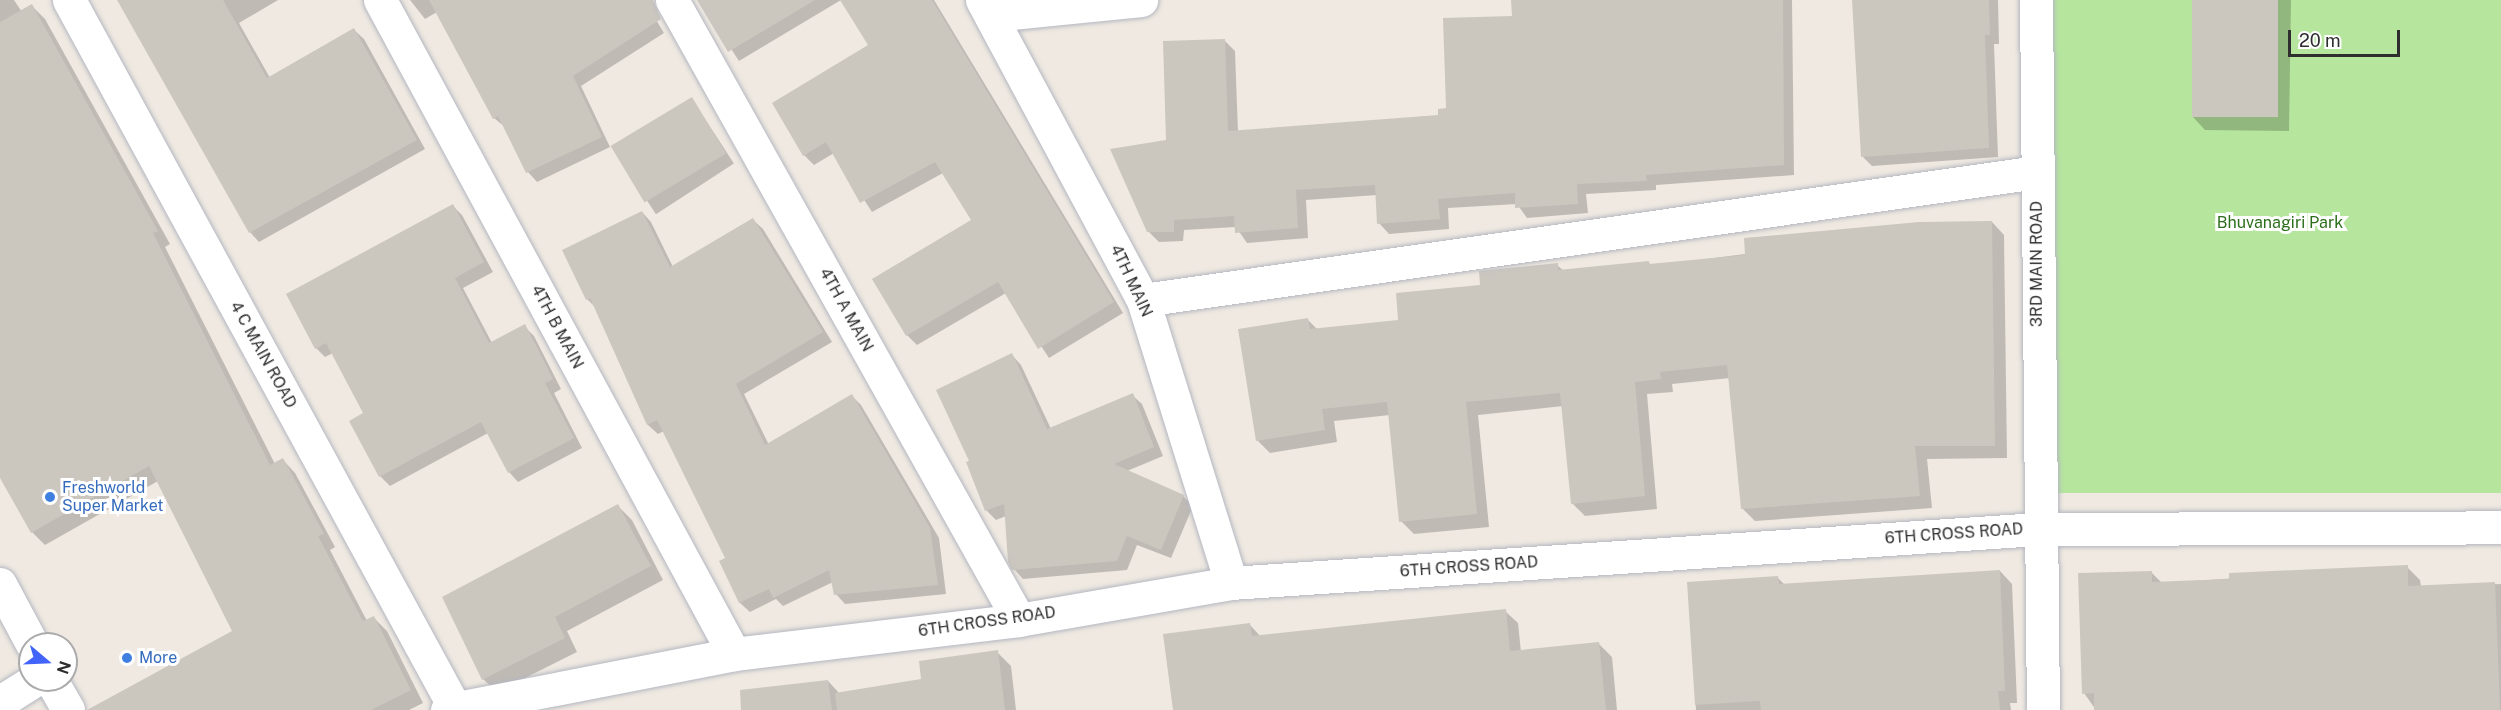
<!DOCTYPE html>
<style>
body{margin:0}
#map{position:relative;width:2501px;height:710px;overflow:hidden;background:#efe9e1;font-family:"Public Sans",sans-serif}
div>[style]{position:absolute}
.green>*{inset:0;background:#b6e59e;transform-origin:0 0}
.shadow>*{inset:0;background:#0003;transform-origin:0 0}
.building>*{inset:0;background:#cbc7bf;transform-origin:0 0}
.roads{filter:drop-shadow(0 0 2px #b4b7c1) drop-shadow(0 0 2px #b4b7c1)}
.street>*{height:33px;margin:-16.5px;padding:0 16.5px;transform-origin:16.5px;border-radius:16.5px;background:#fff}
.secondary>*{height:33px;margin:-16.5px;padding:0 16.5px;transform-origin:16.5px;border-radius:16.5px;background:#fff}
.dots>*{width:16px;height:16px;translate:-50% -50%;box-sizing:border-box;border:3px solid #fff;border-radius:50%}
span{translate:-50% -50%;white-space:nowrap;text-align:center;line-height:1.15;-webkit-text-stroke:6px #fff;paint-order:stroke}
.park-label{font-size:16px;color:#2c6e1b}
.street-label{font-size:16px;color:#2e2e2e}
.shop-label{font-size:16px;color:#366cbe}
.left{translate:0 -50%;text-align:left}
.north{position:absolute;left:18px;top:632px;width:60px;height:60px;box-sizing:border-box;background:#fff;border:2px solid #ababab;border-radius:50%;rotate:109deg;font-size:16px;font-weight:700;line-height:24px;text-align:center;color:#2e2e2e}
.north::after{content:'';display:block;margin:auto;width:21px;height:27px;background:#4264fb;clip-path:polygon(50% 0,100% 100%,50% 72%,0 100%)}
.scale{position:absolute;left:2288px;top:30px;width:112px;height:27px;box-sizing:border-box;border:3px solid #2e2e2e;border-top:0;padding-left:8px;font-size:18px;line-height:21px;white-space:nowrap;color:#2e2e2e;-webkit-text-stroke:4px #fff;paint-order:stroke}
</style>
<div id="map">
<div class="green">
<i style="left:2053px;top:0;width:448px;height:493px"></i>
</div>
<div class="shadow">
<i style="clip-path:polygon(0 0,14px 0,22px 12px,32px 6px,45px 19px,170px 244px,165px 247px,275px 464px,283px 460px,295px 473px,335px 547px,330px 550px,367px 621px,374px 618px,387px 631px,423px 703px,409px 710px,126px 710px,234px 631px,158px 481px,45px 545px,32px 532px,0 473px)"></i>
<i style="clip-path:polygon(127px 0,278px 0,239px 23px,270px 78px,354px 30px,364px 39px,425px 149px,259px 242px,250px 232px)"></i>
<i style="clip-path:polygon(410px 0,644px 0,664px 33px,581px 86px,610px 147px,537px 182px,528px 172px,505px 127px,494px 118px,437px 12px,425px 19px)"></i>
<i style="clip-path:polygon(699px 0,841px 0,739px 61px)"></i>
<i style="clip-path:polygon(841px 0,934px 0,1123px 313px,1049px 358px,1006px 293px,917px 345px,907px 335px,973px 220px,943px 173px,872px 212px,834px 153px,814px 165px,804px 155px,870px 46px)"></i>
<i style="clip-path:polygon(1513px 0,1792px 0,1794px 175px,1656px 185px,1656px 190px,1586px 194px,1588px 213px,1527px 218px,1517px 204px,1448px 208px,1449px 229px,1389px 234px,1379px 223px,1377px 195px,1306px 200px,1308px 238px,1247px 243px,1236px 227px,1184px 230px,1183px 241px,1159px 242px,1148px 231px,1168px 141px,1224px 40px,1235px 51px,1238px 132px,1440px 117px,1513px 18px)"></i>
<i style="clip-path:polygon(1854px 0,1998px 0,1999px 44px,1994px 44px,1998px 157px,1872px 166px,1863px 157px)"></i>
<i style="clip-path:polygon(2194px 0,2291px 0,2289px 131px,2205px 130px,2192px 116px)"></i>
<i style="left:692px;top:99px;width:77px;height:93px;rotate:57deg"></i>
<i style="clip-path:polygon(453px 206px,462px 215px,493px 272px,463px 288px,492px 343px,524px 326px,534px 336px,561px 389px,554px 393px,582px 448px,518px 482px,509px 472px,488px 433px,390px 486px,380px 476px,365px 414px,333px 353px,325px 357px,316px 348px)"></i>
<i style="clip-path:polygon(642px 212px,651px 222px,673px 267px,753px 220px,763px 229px,832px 342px,744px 394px,769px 445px,852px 396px,861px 405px,939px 538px,946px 594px,845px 604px,836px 594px,833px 582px,783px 606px,776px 599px,750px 612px,740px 603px,721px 562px,727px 559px,664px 431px,658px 434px,648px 425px,595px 307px,587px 299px)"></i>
<i style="clip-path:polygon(1992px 222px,2004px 235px,2007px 458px,1927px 459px,1932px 508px,1755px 521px,1742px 508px,1730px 378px,1672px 384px,1673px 392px,1647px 394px,1657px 509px,1585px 516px,1572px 503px,1563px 406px,1478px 415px,1489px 527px,1414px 534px,1401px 521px,1390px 415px,1334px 421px,1337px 442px,1270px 453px,1257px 440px,1308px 320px,1318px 330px,1400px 321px,1482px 286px,1557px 265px,1564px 271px,1649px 263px,1652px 266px)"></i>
<i style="clip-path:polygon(1012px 355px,1021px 365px,1051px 429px,1132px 395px,1142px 404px,1163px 456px,1127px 471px,1183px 496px,1193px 506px,1171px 558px,1137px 545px,1127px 570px,1023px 579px,1014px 569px,1006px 516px,996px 520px,987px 511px,968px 463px)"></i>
<i style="clip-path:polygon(618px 506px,632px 520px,663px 580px,567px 631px,577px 652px,497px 692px,483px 679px)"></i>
<i style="clip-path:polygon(2407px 567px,2420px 580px,2421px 587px,2501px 584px,2501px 710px,2096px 710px,2084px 693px,2151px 572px,2162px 583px)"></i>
<i style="clip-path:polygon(2000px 571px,2012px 584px,2017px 703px,2010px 703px,2011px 710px,1696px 710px,1688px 583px,1777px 577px,1785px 585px)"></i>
<i style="clip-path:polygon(1505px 611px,1518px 623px,1521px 652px,1599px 644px,1612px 657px,1617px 710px,1174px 710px,1250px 625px,1261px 637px)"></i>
<i style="clip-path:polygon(997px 652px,1011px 666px,1016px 710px,757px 710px,828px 681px,840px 694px,923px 681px)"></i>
</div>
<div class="building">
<i style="clip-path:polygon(117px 0,223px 0,267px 78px,354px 28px,417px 140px,249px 233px)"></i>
<i style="clip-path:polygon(429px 0,653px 0,661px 19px,573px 76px,602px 137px,526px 173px,498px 116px,493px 119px)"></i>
<i style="clip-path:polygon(697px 0,815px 0,728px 52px)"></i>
<i style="clip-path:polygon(840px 0,932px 0,1114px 302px,1038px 349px,998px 282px,906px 336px,872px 279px,971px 220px,935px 162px,860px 203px,826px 142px,803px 156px,772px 103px,868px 45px)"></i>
<i style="clip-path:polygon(1511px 0,1783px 0,1784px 165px,1646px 175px,1647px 181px,1577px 184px,1578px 204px,1515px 208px,1515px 193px,1438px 199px,1440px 219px,1377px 224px,1375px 185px,1296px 190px,1298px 228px,1235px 233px,1234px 216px,1174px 220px,1174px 232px,1147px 232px,1110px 149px,1166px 140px,1163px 41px,1225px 39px,1228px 131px,1438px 115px,1438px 109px,1446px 108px,1443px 18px,1512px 16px)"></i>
<i style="clip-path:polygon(1852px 0,1989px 0,1990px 35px,1985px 35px,1989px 148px,1861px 157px)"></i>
<i style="left:2192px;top:0;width:86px;height:117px"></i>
<i style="clip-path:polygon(32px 4px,158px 231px,153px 233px,270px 465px,283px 458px,324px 534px,318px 536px,363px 621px,374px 616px,411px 690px,371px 710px,87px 710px,232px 631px,149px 466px,31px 533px,0 478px,0 22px)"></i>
<i style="left:692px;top:97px;width:66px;height:95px;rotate:59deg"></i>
<i style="clip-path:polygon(453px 204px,484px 262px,455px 278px,489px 343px,525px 324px,553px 379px,545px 383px,574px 438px,508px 473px,481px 422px,379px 477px,349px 421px,363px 413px,326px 343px,315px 349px,286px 294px)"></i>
<i style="clip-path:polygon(642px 211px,670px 267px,753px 218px,823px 332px,736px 384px,765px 445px,852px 394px,930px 528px,938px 585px,834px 595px,829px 570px,773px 598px,769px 589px,739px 603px,719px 561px,725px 558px,689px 485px,657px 420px,647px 425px,590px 298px,586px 300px,562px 250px)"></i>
<i style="clip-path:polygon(1992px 221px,1995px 446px,1915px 446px,1920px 496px,1741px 509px,1727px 365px,1660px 372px,1661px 379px,1635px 382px,1645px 496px,1571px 504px,1560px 393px,1466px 402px,1477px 514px,1399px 522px,1387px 402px,1322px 409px,1325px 430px,1256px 441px,1238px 329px,1308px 318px,1310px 329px,1398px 320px,1396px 293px,1480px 285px,1479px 271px,1558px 263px,1558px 270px,1649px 261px,1649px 264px,1745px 255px,1744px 238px,1919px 222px)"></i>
<i style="clip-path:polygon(1012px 353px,1047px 429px,1133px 393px,1154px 447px,1114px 464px,1184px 495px,1161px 550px,1127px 536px,1117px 561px,1012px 570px,1008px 562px,1004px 504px,985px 511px,966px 462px,969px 461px,936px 390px)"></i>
<i style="clip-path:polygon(618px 504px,651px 566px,555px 617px,565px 638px,482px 680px,442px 597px)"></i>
<i style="clip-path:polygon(2408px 565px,2408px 586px,2495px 582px,2500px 710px,2094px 710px,2094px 693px,2082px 694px,2078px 573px,2152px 571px,2152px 582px,2229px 579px,2229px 573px)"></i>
<i style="clip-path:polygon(2000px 570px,2005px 691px,1998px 691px,2000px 710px,1761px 710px,1760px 701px,1695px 705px,1687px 582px,1778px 576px,1779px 584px)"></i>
<i style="clip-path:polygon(1506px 609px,1510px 651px,1599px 642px,1606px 710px,1173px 710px,1163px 634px,1250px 623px,1252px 636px)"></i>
<i style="clip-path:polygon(998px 650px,1005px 710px,837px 710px,835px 693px,921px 679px,919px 661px)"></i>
<i style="clip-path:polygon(828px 680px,832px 710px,741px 710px,740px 690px)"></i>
</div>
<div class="roads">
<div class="street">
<i style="left:69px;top:0;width:809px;rotate:61.41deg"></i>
<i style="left:380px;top:0;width:744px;rotate:61.57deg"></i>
<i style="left:672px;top:0;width:710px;rotate:60.77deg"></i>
<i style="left:982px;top:0;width:340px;rotate:61.8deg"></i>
<i style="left:1143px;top:300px;width:296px;rotate:72.7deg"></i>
<i style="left:2036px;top:0;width:710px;rotate:89.44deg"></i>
<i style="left:991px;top:15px;width:151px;rotate:-5.7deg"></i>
<i style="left:1143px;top:300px;width:903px;rotate:-8.15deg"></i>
<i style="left:0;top:702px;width:41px;rotate:-32.2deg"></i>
<i style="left:447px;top:710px;width:292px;rotate:-11deg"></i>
<i style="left:734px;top:654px;width:287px;rotate:-6.8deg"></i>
<i style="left:1019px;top:620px;width:215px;rotate:-9.9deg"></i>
<i style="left:1231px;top:583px;width:809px;rotate:-3.83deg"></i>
<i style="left:2038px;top:529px;width:463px;rotate:-0.2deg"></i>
</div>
<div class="secondary">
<i style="left:0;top:584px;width:68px;rotate:61.9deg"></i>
<i style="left:51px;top:680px;width:34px;rotate:60deg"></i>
</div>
</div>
<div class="dots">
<i style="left:50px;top:497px;background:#3f7fe0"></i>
<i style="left:127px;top:658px;background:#3f7fe0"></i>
</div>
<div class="park-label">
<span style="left:2280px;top:223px">Bhuvanagiri Park</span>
</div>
<div class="street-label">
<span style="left:2037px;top:264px;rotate:-90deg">3RD MAIN ROAD</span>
<span style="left:1131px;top:281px;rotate:65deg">4TH MAIN</span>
<span style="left:846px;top:310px;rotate:61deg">4TH A MAIN</span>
<span style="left:557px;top:327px;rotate:62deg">4TH B MAIN</span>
<span style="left:263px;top:355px;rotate:61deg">4 C MAIN ROAD</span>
<span style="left:1954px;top:534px;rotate:-4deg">6TH CROSS ROAD</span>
<span style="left:1469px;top:567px;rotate:-4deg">6TH CROSS ROAD</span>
<span style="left:987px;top:622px;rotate:-8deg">6TH CROSS ROAD</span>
</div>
<div class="shop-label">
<span class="left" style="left:62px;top:497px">Freshworld<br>Super Market</span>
<span class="left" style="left:139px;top:658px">More</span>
</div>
<div class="north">N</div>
<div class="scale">20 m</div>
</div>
